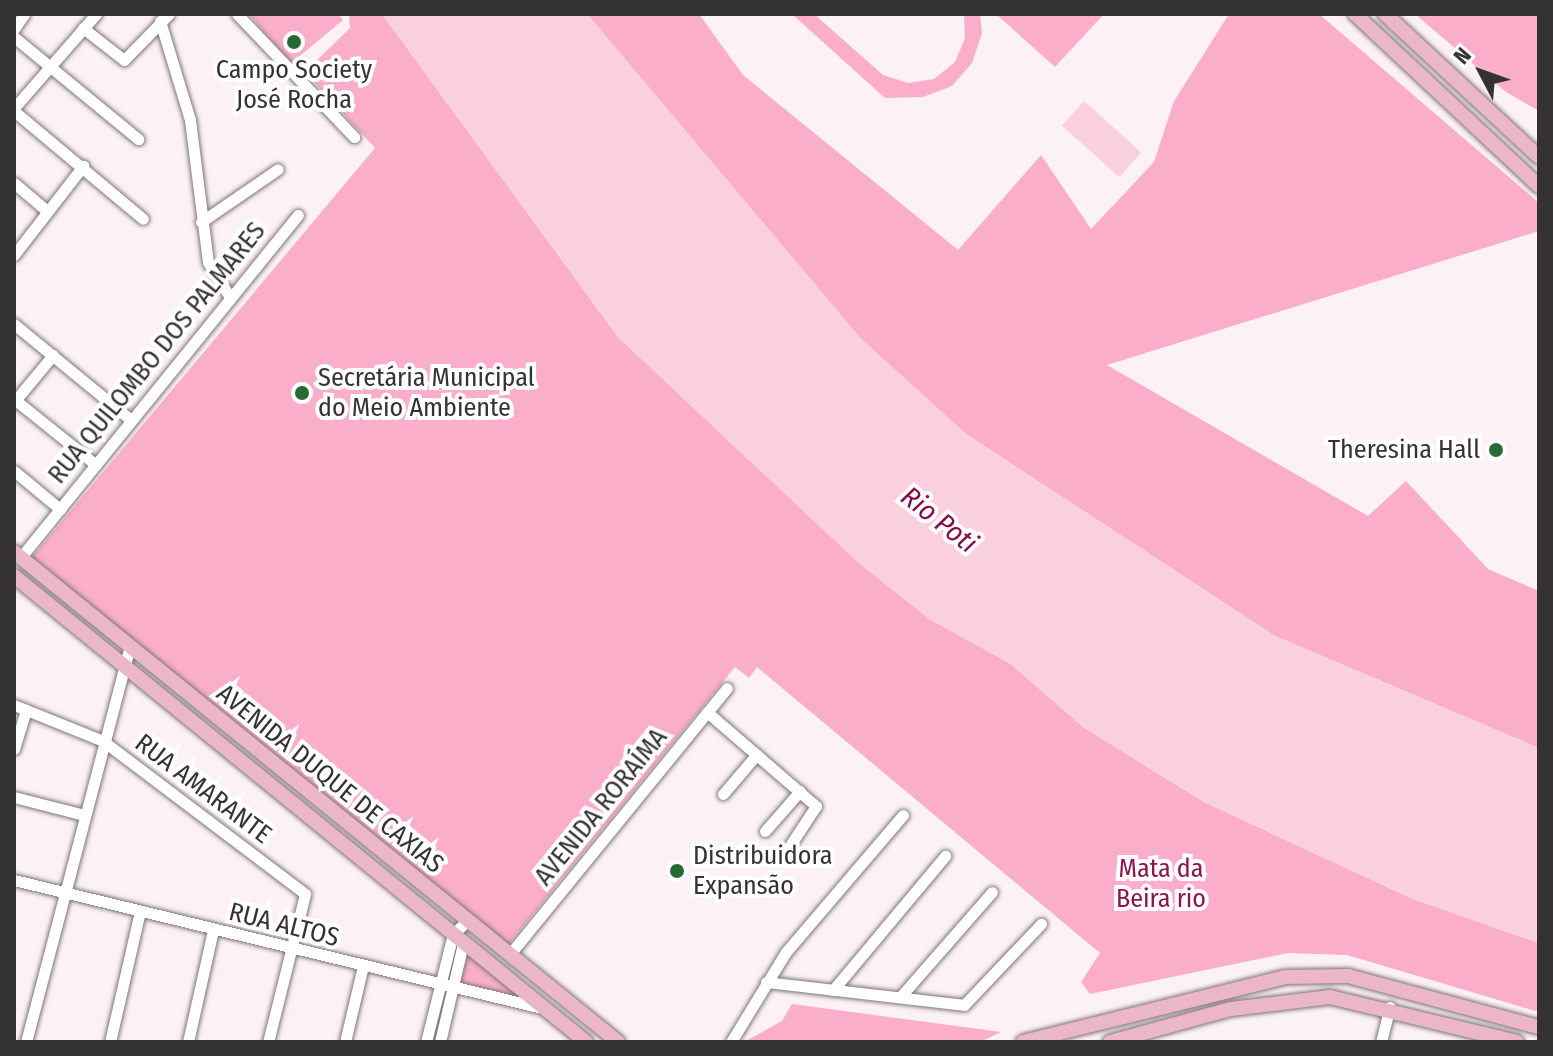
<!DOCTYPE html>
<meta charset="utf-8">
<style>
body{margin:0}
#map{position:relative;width:1553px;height:1056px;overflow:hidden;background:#fcf1f5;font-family:"Fira Sans Condensed",sans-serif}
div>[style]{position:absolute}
.green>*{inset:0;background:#faaec9}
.water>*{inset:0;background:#fbd0de;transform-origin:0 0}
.roads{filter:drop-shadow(0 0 2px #7e7577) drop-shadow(0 0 2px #7e7577)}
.minor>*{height:11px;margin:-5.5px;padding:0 5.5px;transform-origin:5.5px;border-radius:5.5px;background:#fff}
.major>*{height:14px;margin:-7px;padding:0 7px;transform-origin:7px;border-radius:7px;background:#ebb6ca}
.dots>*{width:22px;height:22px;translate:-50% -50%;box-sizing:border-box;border:4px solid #fff;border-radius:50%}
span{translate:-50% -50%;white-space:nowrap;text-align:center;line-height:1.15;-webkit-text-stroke:8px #fff;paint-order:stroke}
.poi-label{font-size:26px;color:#353233}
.left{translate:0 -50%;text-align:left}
.right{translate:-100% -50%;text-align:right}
.street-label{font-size:26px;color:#353233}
.park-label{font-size:26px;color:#8b1550}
.water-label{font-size:28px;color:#850c4b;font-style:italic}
.frame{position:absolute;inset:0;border:16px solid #353233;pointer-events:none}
.north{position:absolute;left:1441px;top:32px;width:80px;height:80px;-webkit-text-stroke:6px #fff;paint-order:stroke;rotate:311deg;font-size:22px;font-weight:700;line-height:32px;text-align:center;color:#353233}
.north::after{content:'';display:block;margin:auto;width:28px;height:36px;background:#353233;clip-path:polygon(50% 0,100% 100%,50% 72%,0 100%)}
</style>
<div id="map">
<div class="green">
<i style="clip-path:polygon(249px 14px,338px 14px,343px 20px,290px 64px)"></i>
<i style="clip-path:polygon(349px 14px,382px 14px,618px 337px,860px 564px,931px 620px,1011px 664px,1083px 727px,1204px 802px,1413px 899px,1539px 943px,1539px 1012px,1347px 955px,1288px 953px,1090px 994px,1081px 982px,1100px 953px,757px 667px,749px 678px,735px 667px,507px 946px,32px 557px,375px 148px,313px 81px,310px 67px,350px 28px)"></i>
<i style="clip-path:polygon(587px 14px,699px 14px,743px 75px,958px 250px,1041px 155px,1091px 229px,1154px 162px,1174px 101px,1229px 14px,1319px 14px,1539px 203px,1539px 231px,1107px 365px,1368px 516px,1406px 481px,1488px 569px,1539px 591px,1539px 748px,1275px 636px,966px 434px,861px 339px)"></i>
<i style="clip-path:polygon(792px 14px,814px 14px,883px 75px,908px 83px,934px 79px,955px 62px,965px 38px,964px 14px,980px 14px,982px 33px,972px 63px,952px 86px,923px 97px,885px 98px)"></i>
<i style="clip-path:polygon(996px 14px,1104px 14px,1055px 67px)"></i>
<i style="clip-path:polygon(1415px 14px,1539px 14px,1539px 111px,1506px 92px)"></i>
<i style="clip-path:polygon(468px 954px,523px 997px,459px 983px)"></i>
<i style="clip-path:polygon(792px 1004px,1001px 1032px,980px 1042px,744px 1042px,782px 1021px)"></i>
</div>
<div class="water">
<i style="clip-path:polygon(382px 14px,587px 14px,861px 339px,966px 434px,1275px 636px,1539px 748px,1539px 943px,1413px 899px,1204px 802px,1083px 727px,1011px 664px,931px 620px,860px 564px,618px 337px)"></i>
<i style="left:1084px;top:101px;width:77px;height:33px;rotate:42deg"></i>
</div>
<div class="roads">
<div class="minor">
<i style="left:237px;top:14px;width:170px;rotate:46.4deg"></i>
<i style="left:160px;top:21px;width:103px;rotate:73.1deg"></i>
<i style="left:190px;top:120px;width:143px;rotate:82.8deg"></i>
<i style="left:208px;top:262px;width:40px;rotate:58deg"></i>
<i style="left:83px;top:28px;width:52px;rotate:38deg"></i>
<i style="left:124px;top:60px;width:64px;rotate:-45.6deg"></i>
<i style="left:14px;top:29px;width:18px;rotate:-56deg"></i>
<i style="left:14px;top:37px;width:161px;rotate:39.4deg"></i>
<i style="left:14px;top:108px;width:125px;rotate:-48.9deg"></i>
<i style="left:14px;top:111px;width:168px;rotate:39.9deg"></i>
<i style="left:14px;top:183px;width:43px;rotate:40.3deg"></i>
<i style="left:201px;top:222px;width:93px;rotate:-34.5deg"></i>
<i style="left:14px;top:255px;width:113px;rotate:-52.2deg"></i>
<i style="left:14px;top:324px;width:151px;rotate:39.4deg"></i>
<i style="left:14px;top:399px;width:105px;rotate:38.8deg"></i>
<i style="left:14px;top:402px;width:61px;rotate:-50.3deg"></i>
<i style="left:14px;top:471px;width:60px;rotate:39.6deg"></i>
<i style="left:21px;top:557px;width:440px;rotate:-51deg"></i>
<i style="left:14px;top:705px;width:96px;rotate:22deg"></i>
<i style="left:103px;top:741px;width:253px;rotate:37.1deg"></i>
<i style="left:305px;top:894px;width:153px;rotate:104deg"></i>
<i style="left:707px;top:712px;width:144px;rotate:40.8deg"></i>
<i style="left:816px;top:806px;width:53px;rotate:123.4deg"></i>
<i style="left:14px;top:749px;width:41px;rotate:-72.9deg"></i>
<i style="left:723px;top:794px;width:52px;rotate:-49.6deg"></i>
<i style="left:14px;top:797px;width:72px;rotate:14.4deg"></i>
<i style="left:765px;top:831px;width:53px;rotate:-48.8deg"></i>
<i style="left:14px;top:880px;width:543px;rotate:13.63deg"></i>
<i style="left:510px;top:954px;width:343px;rotate:-50.8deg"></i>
<i style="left:766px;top:982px;width:199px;rotate:6.6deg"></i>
<i style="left:964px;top:1005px;width:112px;rotate:-46.5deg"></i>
<i style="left:833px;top:990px;width:175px;rotate:-50.1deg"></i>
<i style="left:901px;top:996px;width:138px;rotate:-48.8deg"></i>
<i style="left:26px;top:1042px;width:407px;rotate:-75.3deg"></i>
<i style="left:110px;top:1042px;width:134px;rotate:-77.1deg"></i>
<i style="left:188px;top:1042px;width:115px;rotate:-77.4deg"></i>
<i style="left:345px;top:1042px;width:78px;rotate:-76.7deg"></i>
<i style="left:426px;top:1042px;width:111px;rotate:-76deg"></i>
<i style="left:453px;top:934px;width:21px;rotate:-43deg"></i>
<i style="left:440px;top:1042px;width:102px;rotate:-76.9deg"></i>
<i style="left:731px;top:1042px;width:105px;rotate:-58.6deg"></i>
<i style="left:786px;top:952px;width:180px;rotate:-49.5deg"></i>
<i style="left:1381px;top:1042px;width:36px;rotate:-76deg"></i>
</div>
<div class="major">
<i style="left:1355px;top:14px;width:252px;rotate:43.1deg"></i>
<i style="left:1385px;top:14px;width:210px;rotate:42.9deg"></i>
<i style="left:14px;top:552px;width:778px;rotate:39.05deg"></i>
<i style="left:14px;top:576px;width:738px;rotate:39.17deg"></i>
<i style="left:1023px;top:1042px;width:271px;rotate:-13.9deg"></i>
<i style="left:1286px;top:977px;width:62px;rotate:-0.9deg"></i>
<i style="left:1348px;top:976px;width:198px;rotate:15deg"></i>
<i style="left:1110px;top:1042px;width:125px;rotate:-15.3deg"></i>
<i style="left:1231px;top:1009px;width:100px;rotate:-6.9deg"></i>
<i style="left:1330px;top:997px;width:192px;rotate:13.5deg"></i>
</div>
</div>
<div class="dots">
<i style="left:294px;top:42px;background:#296a34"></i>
<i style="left:302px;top:393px;background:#296a34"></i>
<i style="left:1496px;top:450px;background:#296a34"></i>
<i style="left:677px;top:871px;background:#296a34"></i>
</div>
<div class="poi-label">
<span style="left:294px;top:85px">Campo Society<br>José Rocha</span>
<span class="left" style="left:318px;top:393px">Secretária Municipal<br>do Meio Ambiente</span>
<span class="right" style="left:1480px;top:450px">Theresina Hall</span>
<span class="left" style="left:693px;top:871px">Distribuidora<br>Expansão</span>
</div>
<div class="street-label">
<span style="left:157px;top:353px;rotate:-51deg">RUA QUILOMBO DOS PALMARES</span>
<span style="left:330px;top:779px;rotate:39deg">AVENIDA DUQUE DE CAXIAS</span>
<span style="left:203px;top:789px;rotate:37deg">RUA AMARANTE</span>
<span style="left:601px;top:807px;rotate:-51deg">AVENIDA RORAÍMA</span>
<span style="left:284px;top:925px;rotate:14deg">RUA ALTOS</span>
</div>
<div class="park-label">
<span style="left:1161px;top:884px">Mata da<br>Beira rio</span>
</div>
<div class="water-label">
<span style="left:939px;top:520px;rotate:38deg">Rio Poti</span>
</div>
<div class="frame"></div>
<div class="north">N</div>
</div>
